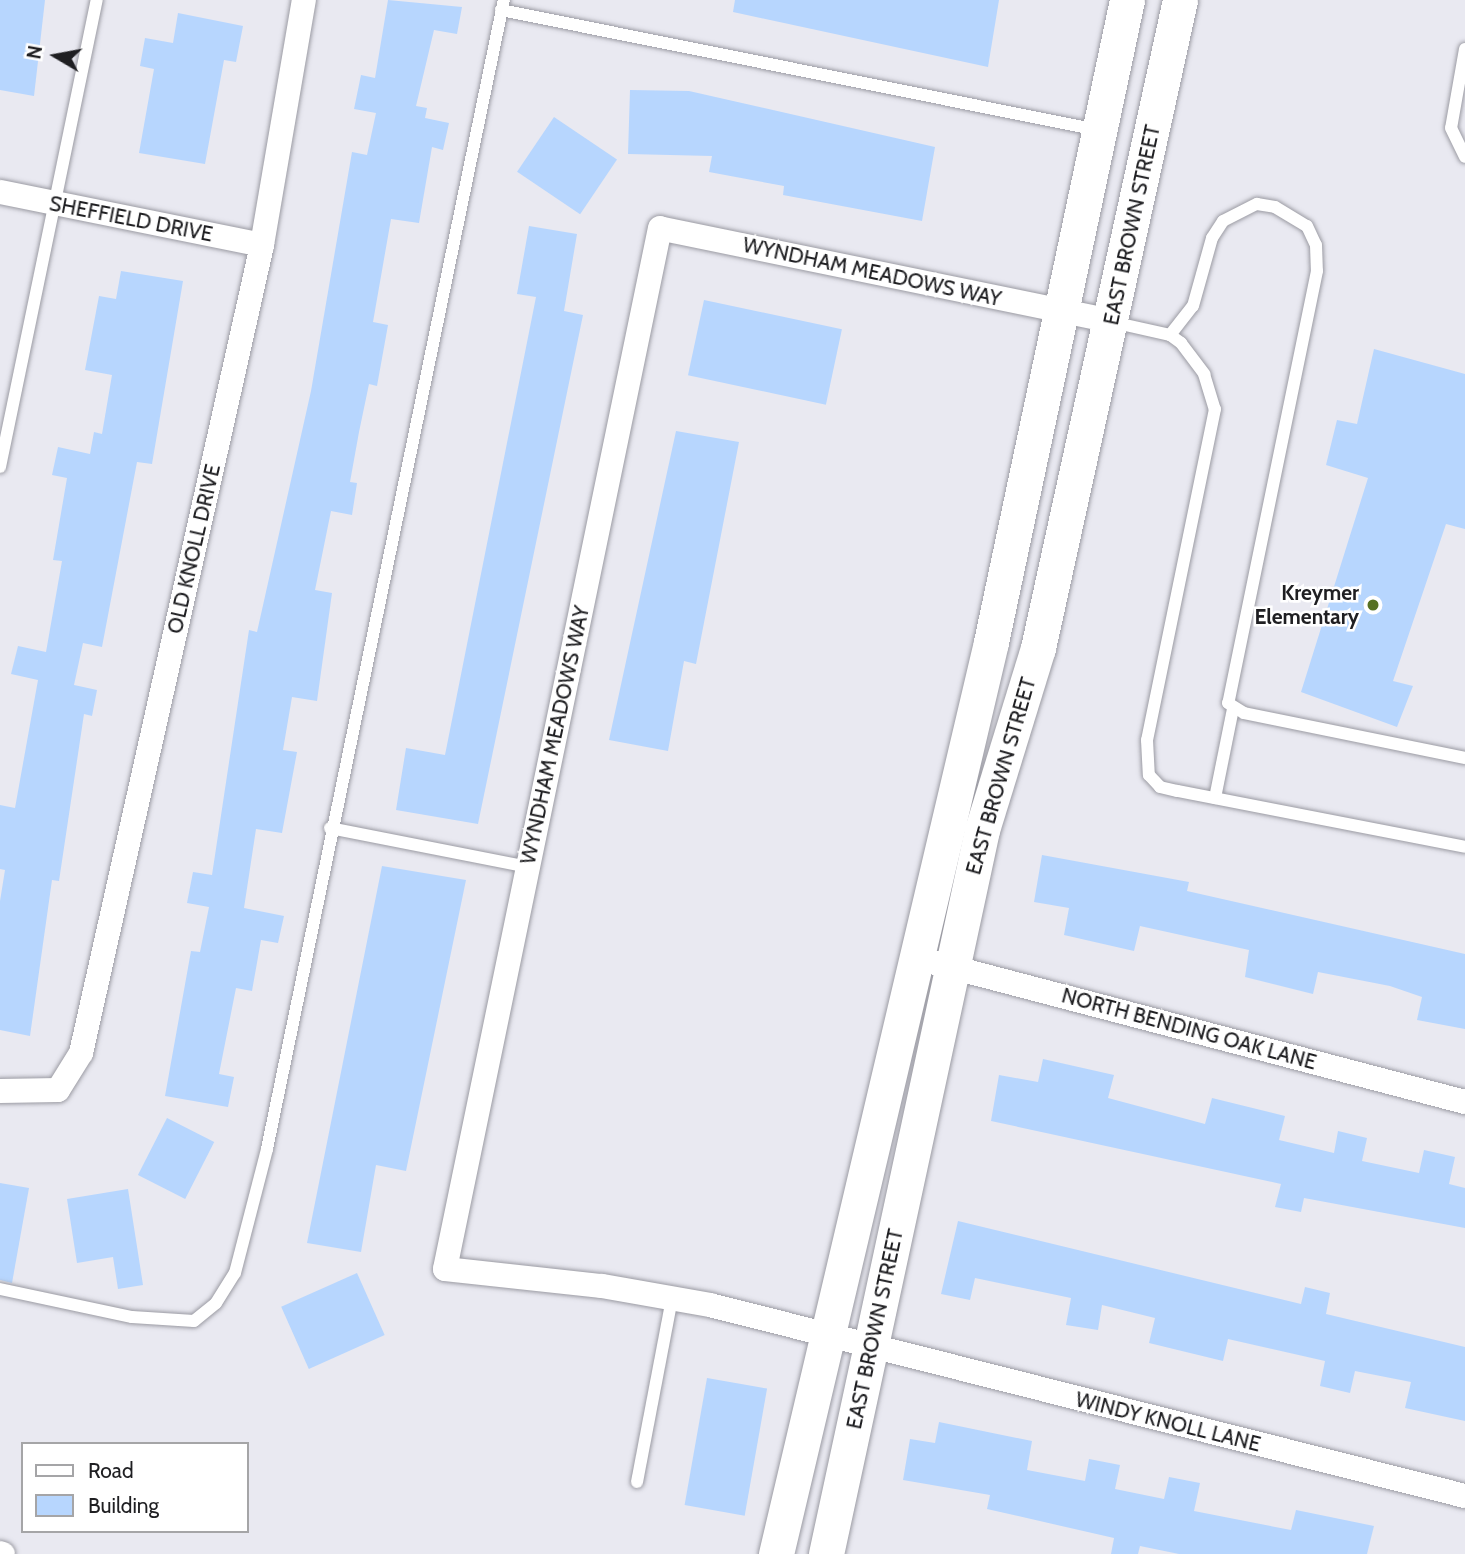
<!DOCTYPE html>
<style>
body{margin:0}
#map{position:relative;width:1465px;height:1554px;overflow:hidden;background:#e9e9f1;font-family:Cabin,sans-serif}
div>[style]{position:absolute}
.building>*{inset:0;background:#b7d6fe;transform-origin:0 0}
.roads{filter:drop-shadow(0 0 2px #9b9ba3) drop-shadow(0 0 2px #9b9ba3)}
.service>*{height:12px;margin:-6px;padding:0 6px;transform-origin:6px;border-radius:6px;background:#fff}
.minor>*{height:24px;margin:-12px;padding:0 12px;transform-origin:12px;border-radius:12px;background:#fff}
.secondary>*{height:35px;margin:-17.5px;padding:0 17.5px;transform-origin:17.5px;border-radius:17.5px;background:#fff}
.dots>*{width:19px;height:19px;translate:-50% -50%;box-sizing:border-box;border:4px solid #fff;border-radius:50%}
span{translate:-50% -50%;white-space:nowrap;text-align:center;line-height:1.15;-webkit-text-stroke:5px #fff;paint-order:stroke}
.street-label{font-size:21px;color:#1f1f22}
.poi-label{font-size:21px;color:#1f1f22;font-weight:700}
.right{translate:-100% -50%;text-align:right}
.legend{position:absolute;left:21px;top:1442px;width:228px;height:91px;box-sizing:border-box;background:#fff;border:2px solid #a5a5a7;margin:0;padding:9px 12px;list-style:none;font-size:21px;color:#1f1f22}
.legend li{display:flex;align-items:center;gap:14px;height:35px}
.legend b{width:35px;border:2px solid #a5a5a7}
.north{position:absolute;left:21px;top:21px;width:70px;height:70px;-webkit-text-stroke:5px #fff;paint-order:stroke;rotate:280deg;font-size:19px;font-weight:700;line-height:28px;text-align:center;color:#1f1f22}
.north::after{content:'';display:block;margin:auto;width:24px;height:32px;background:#1f1f22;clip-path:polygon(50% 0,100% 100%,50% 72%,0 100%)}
</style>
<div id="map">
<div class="building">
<i style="clip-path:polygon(0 0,45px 0,34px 96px,0 90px)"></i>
<i style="clip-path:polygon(388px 0,462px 7px,457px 34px,434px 30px,416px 106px,427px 108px,425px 118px,449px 123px,443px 150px,432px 147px,419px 223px,391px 219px,373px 322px,388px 325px,377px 386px,369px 384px,359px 432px,350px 482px,357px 483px,352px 515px,331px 511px,315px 590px,332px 593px,317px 701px,292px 697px,283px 750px,297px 752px,282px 833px,256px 829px,244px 908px,284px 916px,278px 943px,261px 940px,252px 991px,236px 988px,219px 1074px,234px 1077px,228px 1107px,165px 1096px,191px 951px,200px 952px,209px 907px,187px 903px,193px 872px,212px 875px,249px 630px,257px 632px,311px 391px,352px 152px,367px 155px,376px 113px,354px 109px,361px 75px,375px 78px)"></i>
<i style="clip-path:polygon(735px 0,999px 0,988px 67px,733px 12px)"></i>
<i style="clip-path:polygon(178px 13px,243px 26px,236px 62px,224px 60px,205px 164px,139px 153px,154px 69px,140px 66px,145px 38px,173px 43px)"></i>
<i style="clip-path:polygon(630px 90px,689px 91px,935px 147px,922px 221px,783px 195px,784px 186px,709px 172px,712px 156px,628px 154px)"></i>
<i style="left:554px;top:117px;width:76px;height:66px;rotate:34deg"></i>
<i style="clip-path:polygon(529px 226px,577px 234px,564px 311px,583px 315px,478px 824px,396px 810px,406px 748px,445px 755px,536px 297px,517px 294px)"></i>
<i style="clip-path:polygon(121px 271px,183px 281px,152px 464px,137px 462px,102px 647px,83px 643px,74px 685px,97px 690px,92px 716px,84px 714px,59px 881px,52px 880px,30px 1036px,0 1030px,0 901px,5px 870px,0 869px,0 805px,15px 808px,38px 680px,11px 674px,18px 646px,46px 652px,62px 561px,53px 560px,67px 478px,52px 475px,58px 447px,90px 454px,94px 432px,102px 434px,112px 375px,85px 370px,99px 296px,116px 299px)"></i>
<i style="left:704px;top:300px;width:141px;height:77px;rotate:12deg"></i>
<i style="clip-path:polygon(1374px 349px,1465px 374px,1465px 529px,1446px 524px,1393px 681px,1413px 686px,1397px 727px,1301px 692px,1368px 478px,1326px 465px,1337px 420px,1357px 424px)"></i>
<i style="clip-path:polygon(676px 431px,739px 442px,696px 664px,684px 661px,668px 751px,609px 740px)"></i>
<i style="clip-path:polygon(1042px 855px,1189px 882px,1187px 891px,1465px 954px,1465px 1029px,1417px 1020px,1422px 997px,1390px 986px,1318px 972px,1313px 994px,1245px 977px,1249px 950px,1140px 926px,1134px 951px,1064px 935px,1069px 908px,1034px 902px)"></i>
<i style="clip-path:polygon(382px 866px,466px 880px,406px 1171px,376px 1165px,361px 1252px,307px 1243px)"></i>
<i style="clip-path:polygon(1043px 1059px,1114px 1075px,1108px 1098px,1205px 1124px,1212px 1098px,1285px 1116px,1279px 1140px,1334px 1153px,1338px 1131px,1367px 1138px,1362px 1161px,1419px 1173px,1424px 1150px,1455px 1157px,1449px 1184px,1465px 1188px,1465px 1228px,1304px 1198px,1301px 1212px,1275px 1207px,1281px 1184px,991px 1121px,999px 1075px,1038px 1082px)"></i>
<i style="left:167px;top:1118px;width:53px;height:64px;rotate:27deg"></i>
<i style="clip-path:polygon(0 1183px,29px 1188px,12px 1283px,0 1280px)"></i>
<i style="clip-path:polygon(128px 1189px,143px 1285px,118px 1289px,113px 1257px,77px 1263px,67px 1199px)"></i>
<i style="clip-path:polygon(958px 1221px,1301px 1304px,1305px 1287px,1330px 1293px,1326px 1314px,1465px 1347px,1465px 1421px,1405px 1408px,1411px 1382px,1355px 1371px,1350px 1393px,1320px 1386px,1325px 1361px,1228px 1339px,1223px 1361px,1149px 1343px,1155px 1318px,1102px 1305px,1098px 1330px,1066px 1325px,1071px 1298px,975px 1278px,970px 1300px,941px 1294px)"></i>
<i style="left:357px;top:1273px;width:68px;height:83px;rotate:66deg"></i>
<i style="left:707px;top:1378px;width:61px;height:129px;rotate:10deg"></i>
<i style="clip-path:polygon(939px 1422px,1032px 1441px,1027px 1470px,1085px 1481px,1089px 1459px,1120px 1465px,1115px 1489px,1164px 1499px,1169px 1477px,1200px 1483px,1194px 1511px,1291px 1530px,1296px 1510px,1374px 1526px,1367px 1554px,1179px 1554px,1140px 1546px,1138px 1554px,1111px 1554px,1114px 1538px,987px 1509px,990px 1495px,903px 1480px,910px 1439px,935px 1443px)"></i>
</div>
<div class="roads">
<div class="service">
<i style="left:501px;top:10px;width:609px;rotate:11.37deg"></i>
<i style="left:1465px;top:49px;width:80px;rotate:100deg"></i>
<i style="left:1451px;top:128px;width:32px;rotate:64deg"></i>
<i style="left:1112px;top:322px;width:59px;rotate:12.6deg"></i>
<i style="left:1170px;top:335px;width:14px;rotate:36deg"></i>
<i style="left:1181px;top:343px;width:39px;rotate:53deg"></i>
<i style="left:1204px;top:374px;width:37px;rotate:73deg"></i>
<i style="left:1215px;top:409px;width:338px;rotate:101.6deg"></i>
<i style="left:1147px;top:740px;width:35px;rotate:87deg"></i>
<i style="left:1149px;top:775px;width:16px;rotate:47deg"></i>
<i style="left:1160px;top:787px;width:18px;rotate:13deg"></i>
<i style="left:1178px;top:791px;width:292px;rotate:11deg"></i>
<i style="left:1170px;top:335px;width:37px;rotate:-52deg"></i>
<i style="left:1193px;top:306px;width:71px;rotate:-74.4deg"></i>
<i style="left:1212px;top:238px;width:20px;rotate:-57deg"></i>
<i style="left:1223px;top:221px;width:38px;rotate:-27deg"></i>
<i style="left:1257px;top:204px;width:18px;rotate:9deg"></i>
<i style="left:1275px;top:207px;width:37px;rotate:31deg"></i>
<i style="left:1307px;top:226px;width:21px;rotate:65deg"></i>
<i style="left:1316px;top:245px;width:26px;rotate:88deg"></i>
<i style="left:1317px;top:271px;width:441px;rotate:101.6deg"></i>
<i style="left:1228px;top:703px;width:19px;rotate:32deg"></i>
<i style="left:1244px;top:713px;width:226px;rotate:11.5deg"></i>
<i style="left:0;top:467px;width:477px;rotate:-78.3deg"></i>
<i style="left:1215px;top:798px;width:91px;rotate:-78.6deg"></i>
<i style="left:330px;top:828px;width:202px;rotate:11.1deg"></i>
<i style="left:0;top:1289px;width:135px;rotate:12deg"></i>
<i style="left:132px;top:1317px;width:62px;rotate:3.7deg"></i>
<i style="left:194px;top:1321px;width:28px;rotate:-39deg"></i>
<i style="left:216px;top:1303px;width:36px;rotate:-58deg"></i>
<i style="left:235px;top:1273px;width:128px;rotate:-75.5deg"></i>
<i style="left:267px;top:1149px;width:1173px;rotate:-78.35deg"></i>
<i style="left:637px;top:1482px;width:187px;rotate:-79.2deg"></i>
</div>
<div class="minor">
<i style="left:0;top:192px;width:267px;rotate:11.4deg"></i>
<i style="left:1112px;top:321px;width:461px;rotate:-168.4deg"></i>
<i style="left:660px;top:228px;width:1063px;rotate:101.67deg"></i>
<i style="left:445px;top:1269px;width:158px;rotate:6.2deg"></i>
<i style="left:602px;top:1286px;width:110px;rotate:10deg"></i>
<i style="left:710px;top:1305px;width:779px;rotate:14.2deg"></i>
<i style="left:913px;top:957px;width:571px;rotate:14.72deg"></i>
<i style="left:0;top:1091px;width:58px;rotate:-1deg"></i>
<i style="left:58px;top:1090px;width:44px;rotate:-58.1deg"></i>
<i style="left:81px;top:1053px;width:828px;rotate:-77.37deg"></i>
<i style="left:262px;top:245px;width:249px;rotate:-80.3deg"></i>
<i style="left:0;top:1553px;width:3px;rotate:18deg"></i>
</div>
<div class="secondary">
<i style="left:776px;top:1554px;width:937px;rotate:-76.73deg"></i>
<i style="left:991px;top:642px;width:656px;rotate:-78.04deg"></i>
<i style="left:826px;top:1554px;width:741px;rotate:-77.84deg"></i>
<i style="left:982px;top:830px;width:190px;rotate:-72.9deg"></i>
<i style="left:1038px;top:648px;width:663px;rotate:-77.64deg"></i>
</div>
</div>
<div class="dots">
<i style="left:1373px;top:605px;background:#567023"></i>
</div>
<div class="street-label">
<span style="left:131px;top:219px;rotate:11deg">SHEFFIELD DRIVE</span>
<span style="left:1132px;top:225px;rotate:-78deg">EAST BROWN STREET</span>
<span style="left:872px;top:272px;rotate:12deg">WYNDHAM MEADOWS WAY</span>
<span style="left:194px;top:549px;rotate:-77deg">OLD KNOLL DRIVE</span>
<span style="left:555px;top:735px;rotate:-78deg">WYNDHAM MEADOWS WAY</span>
<span style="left:1001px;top:776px;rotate:-74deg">EAST BROWN STREET</span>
<span style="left:1189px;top:1029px;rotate:15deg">NORTH BENDING OAK LANE</span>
<span style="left:875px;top:1329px;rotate:-78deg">EAST BROWN STREET</span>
<span style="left:1168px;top:1422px;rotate:14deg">WINDY KNOLL LANE</span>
</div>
<div class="poi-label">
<span class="right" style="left:1359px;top:605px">Kreymer<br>Elementary</span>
</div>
<ul class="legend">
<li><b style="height:9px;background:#fff"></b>Road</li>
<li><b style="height:19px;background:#b7d6fe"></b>Building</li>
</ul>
<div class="north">N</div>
</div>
